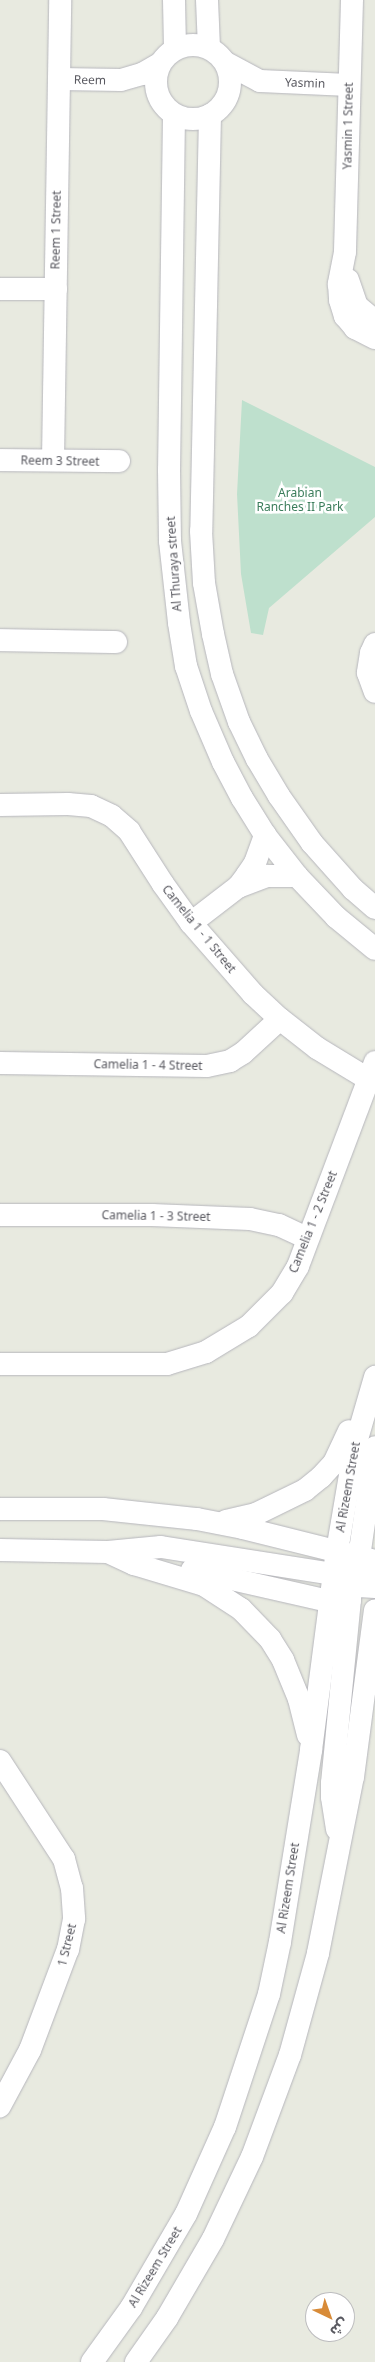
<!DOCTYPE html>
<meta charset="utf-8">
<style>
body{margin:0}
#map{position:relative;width:375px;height:2362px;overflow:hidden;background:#e8eae0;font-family:"Noto Sans","Noto Sans Arabic",sans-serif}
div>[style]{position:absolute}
.green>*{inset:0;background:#bee0cd}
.roads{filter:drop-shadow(0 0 1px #b6b6bc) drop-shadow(0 0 1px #b6b6bc)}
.minor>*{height:22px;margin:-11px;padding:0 11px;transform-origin:11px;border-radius:11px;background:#fff}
.minor>.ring{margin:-11px;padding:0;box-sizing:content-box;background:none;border:22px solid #fff;border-radius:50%}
span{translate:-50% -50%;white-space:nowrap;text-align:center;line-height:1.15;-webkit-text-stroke:5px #fff;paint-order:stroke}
.street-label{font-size:12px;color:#595960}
.park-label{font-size:12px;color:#3b7d5b}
.north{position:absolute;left:305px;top:2292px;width:50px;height:50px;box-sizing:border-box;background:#fff;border:1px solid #bdbdbf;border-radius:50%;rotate:138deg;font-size:14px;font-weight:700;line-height:20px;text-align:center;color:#595960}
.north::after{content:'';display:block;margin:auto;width:18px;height:22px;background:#d88b38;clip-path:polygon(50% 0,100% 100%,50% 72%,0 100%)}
</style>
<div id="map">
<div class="green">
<i style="clip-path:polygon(242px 400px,375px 467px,375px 517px,269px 608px,263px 635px,251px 633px,241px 574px,237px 494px)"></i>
</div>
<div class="roads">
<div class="minor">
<i style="left:174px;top:0;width:49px;rotate:88.8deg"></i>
<i style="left:207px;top:0;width:48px;rotate:87.6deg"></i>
<i style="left:352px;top:0;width:252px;rotate:91.6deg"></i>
<i style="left:345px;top:252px;width:33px;rotate:101deg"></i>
<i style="left:339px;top:284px;width:16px;rotate:86deg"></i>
<i style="left:340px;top:300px;width:17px;rotate:73deg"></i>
<i style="left:345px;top:316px;width:16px;rotate:50deg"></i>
<i style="left:355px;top:328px;width:22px;rotate:27deg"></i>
<i class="ring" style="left:156px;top:45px;width:52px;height:52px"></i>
<i style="left:226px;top:63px;width:38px;rotate:28deg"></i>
<i style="left:260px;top:81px;width:89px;rotate:2.6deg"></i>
<i style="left:59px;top:79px;width:62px;rotate:0.9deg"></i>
<i style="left:121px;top:80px;width:22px;rotate:-16deg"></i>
<i style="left:142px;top:74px;width:20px;rotate:-30deg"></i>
<i style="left:174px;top:115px;width:355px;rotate:90.8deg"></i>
<i style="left:169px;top:470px;width:71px;rotate:89.2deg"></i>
<i style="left:170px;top:541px;width:82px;rotate:83.7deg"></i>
<i style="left:179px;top:623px;width:44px;rotate:80.8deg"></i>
<i style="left:186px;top:666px;width:47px;rotate:71.6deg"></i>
<i style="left:201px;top:711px;width:56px;rotate:66.7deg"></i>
<i style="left:223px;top:762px;width:41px;rotate:62.2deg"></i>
<i style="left:242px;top:798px;width:44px;rotate:58.1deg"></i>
<i style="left:265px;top:835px;width:52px;rotate:52deg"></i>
<i style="left:297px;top:876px;width:57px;rotate:46.4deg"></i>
<i style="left:336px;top:917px;width:50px;rotate:39.4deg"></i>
<i style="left:210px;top:115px;width:416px;rotate:91.2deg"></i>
<i style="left:201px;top:531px;width:52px;rotate:86.7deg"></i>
<i style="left:204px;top:583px;width:52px;rotate:80deg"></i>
<i style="left:213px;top:634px;width:41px;rotate:77.3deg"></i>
<i style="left:222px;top:674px;width:51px;rotate:70.5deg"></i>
<i style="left:239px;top:722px;width:41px;rotate:64.1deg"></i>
<i style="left:257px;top:759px;width:43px;rotate:59.3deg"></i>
<i style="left:279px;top:796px;width:57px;rotate:54.9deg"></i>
<i style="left:312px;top:843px;width:62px;rotate:48.3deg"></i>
<i style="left:353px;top:889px;width:29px;rotate:41deg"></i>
<i style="left:348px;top:280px;width:28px;rotate:71deg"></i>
<i style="left:357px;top:306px;width:23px;rotate:40deg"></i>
<i style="left:0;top:289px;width:56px"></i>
<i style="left:0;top:460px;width:119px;rotate:0.5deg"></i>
<i style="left:53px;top:460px;width:460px;rotate:-89.1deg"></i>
<i style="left:0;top:640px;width:116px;rotate:1deg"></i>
<i style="left:375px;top:644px;width:10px;rotate:114deg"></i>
<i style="left:371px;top:653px;width:20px;rotate:99deg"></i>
<i style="left:368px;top:673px;width:20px;rotate:70deg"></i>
<i style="left:0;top:805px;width:68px;rotate:-0.8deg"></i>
<i style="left:68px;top:804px;width:23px;rotate:5deg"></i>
<i style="left:91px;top:806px;width:23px;rotate:25deg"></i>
<i style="left:112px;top:816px;width:23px;rotate:41deg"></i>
<i style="left:129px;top:831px;width:63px;rotate:57.3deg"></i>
<i style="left:163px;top:884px;width:48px;rotate:54.3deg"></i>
<i style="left:191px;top:923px;width:94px;rotate:48.9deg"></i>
<i style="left:253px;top:994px;width:37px;rotate:43deg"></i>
<i style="left:280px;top:1019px;width:47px;rotate:38.1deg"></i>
<i style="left:317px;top:1048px;width:60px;rotate:31.3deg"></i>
<i style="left:238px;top:887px;width:31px;rotate:-21deg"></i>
<i style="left:267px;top:876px;width:30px"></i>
<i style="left:191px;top:923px;width:59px;rotate:-37.5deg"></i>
<i style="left:238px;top:887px;width:15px;rotate:-53deg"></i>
<i style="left:247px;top:875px;width:14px;rotate:-56deg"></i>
<i style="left:255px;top:863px;width:30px;rotate:-70deg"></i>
<i style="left:0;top:1063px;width:207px;rotate:0.8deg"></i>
<i style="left:207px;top:1066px;width:24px;rotate:-12deg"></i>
<i style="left:230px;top:1061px;width:15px;rotate:-32deg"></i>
<i style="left:243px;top:1053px;width:50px;rotate:-42.6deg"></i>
<i style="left:0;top:1215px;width:152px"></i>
<i style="left:152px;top:1215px;width:98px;rotate:2.3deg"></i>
<i style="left:250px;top:1219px;width:30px;rotate:12deg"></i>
<i style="left:279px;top:1225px;width:31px;rotate:25deg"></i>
<i style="left:0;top:1364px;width:167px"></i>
<i style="left:167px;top:1364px;width:41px;rotate:-17.1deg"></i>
<i style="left:206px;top:1352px;width:50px;rotate:-31.2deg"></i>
<i style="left:249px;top:1326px;width:47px;rotate:-45deg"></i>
<i style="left:282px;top:1293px;width:31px;rotate:-59deg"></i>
<i style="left:298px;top:1266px;width:218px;rotate:-69.3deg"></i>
<i style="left:0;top:1509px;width:103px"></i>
<i style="left:103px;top:1509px;width:95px;rotate:6.1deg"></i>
<i style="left:197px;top:1519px;width:47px;rotate:11.1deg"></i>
<i style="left:243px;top:1528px;width:136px;rotate:14deg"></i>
<i style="left:226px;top:1521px;width:31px;rotate:-13deg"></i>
<i style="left:256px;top:1514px;width:55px;rotate:-26.1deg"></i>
<i style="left:305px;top:1490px;width:21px;rotate:-39deg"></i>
<i style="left:321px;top:1477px;width:19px;rotate:-47deg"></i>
<i style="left:334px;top:1463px;width:35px;rotate:-65deg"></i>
<i style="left:0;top:1550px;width:108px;rotate:1.1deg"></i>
<i style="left:108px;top:1552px;width:53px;rotate:-5.4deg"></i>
<i style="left:161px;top:1547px;width:175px;rotate:8.9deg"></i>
<i style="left:334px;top:1574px;width:23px;rotate:-5deg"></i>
<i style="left:357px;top:1572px;width:19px;rotate:-18deg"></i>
<i style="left:108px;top:1552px;width:29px;rotate:25deg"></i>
<i style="left:134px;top:1564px;width:73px;rotate:16.7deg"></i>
<i style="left:204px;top:1585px;width:44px;rotate:33deg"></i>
<i style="left:241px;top:1609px;width:42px;rotate:46deg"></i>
<i style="left:270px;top:1639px;width:25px;rotate:58deg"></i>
<i style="left:283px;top:1660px;width:42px;rotate:67.7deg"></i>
<i style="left:299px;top:1699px;width:37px;rotate:76deg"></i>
<i style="left:192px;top:1570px;width:158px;rotate:12.8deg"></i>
<i style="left:357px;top:1571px;width:125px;rotate:-81.7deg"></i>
<i style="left:338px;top:1596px;width:23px;rotate:-25deg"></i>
<i style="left:359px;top:1586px;width:16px;rotate:4deg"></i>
<i style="left:0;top:1761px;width:117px;rotate:56.9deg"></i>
<i style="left:64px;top:1859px;width:30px;rotate:75deg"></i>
<i style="left:72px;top:1888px;width:31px;rotate:86deg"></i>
<i style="left:74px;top:1919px;width:31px;rotate:101deg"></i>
<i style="left:68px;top:1949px;width:108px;rotate:110.6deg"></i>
<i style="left:30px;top:2050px;width:64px;rotate:118.2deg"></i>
<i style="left:337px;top:1829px;width:32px;rotate:-99deg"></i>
<i style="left:332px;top:1797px;width:14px;rotate:-90deg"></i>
<i style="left:332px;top:1783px;width:184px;rotate:-84.4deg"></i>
<i style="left:350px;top:1600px;width:27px;rotate:-98deg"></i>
<i style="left:346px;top:1573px;width:15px;rotate:-110deg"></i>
<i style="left:92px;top:2362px;width:67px;rotate:-54.2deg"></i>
<i style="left:131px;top:2308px;width:109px;rotate:-59.7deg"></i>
<i style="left:186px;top:2214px;width:95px;rotate:-65.9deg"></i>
<i style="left:225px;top:2127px;width:140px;rotate:-71.7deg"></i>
<i style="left:269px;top:1994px;width:53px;rotate:-78.1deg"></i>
<i style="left:280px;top:1942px;width:194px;rotate:-80.8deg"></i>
<i style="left:311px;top:1750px;width:201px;rotate:-82.6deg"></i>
<i style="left:337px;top:1551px;width:107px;rotate:-80.3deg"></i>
<i style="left:355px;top:1446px;width:72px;rotate:-73.8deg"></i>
<i style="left:136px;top:2362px;width:54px;rotate:-54.8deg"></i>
<i style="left:167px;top:2318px;width:91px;rotate:-59.8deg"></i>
<i style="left:213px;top:2239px;width:91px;rotate:-64.6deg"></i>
<i style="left:252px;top:2157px;width:109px;rotate:-69.6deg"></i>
<i style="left:290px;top:2055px;width:106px;rotate:-74.6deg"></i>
<i style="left:318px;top:1953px;width:179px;rotate:-78.8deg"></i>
<i style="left:353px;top:1777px;width:168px;rotate:-82.5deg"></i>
</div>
</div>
<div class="street-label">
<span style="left:90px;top:80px;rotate:1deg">Reem</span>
<span style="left:305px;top:83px;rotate:2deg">Yasmin</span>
<span style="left:348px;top:126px;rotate:-89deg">Yasmin 1 Street</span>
<span style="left:56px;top:230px;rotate:-89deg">Reem 1 Street</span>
<span style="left:60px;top:461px;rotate:1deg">Reem 3 Street</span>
<span style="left:174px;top:564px;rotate:-94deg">Al Thuraya street</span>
<span style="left:199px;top:929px;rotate:51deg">Camelia 1 - 1 Street</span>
<span style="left:148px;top:1065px;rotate:1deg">Camelia 1 - 4 Street</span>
<span style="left:156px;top:1216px;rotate:1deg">Camelia 1 - 3 Street</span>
<span style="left:313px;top:1222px;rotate:-68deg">Camelia 1 - 2 Street</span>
<span style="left:348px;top:1487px;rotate:-80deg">Al Rizeem Street</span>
<span style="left:288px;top:1888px;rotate:-81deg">Al Rizeem Street</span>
<span style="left:67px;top:1945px;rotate:-76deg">1 Street</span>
<span style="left:155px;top:2267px;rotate:-59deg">Al Rizeem Street</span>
</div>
<div class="park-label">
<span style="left:300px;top:500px">Arabian<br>Ranches II Park</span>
</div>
<div class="north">ش</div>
</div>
